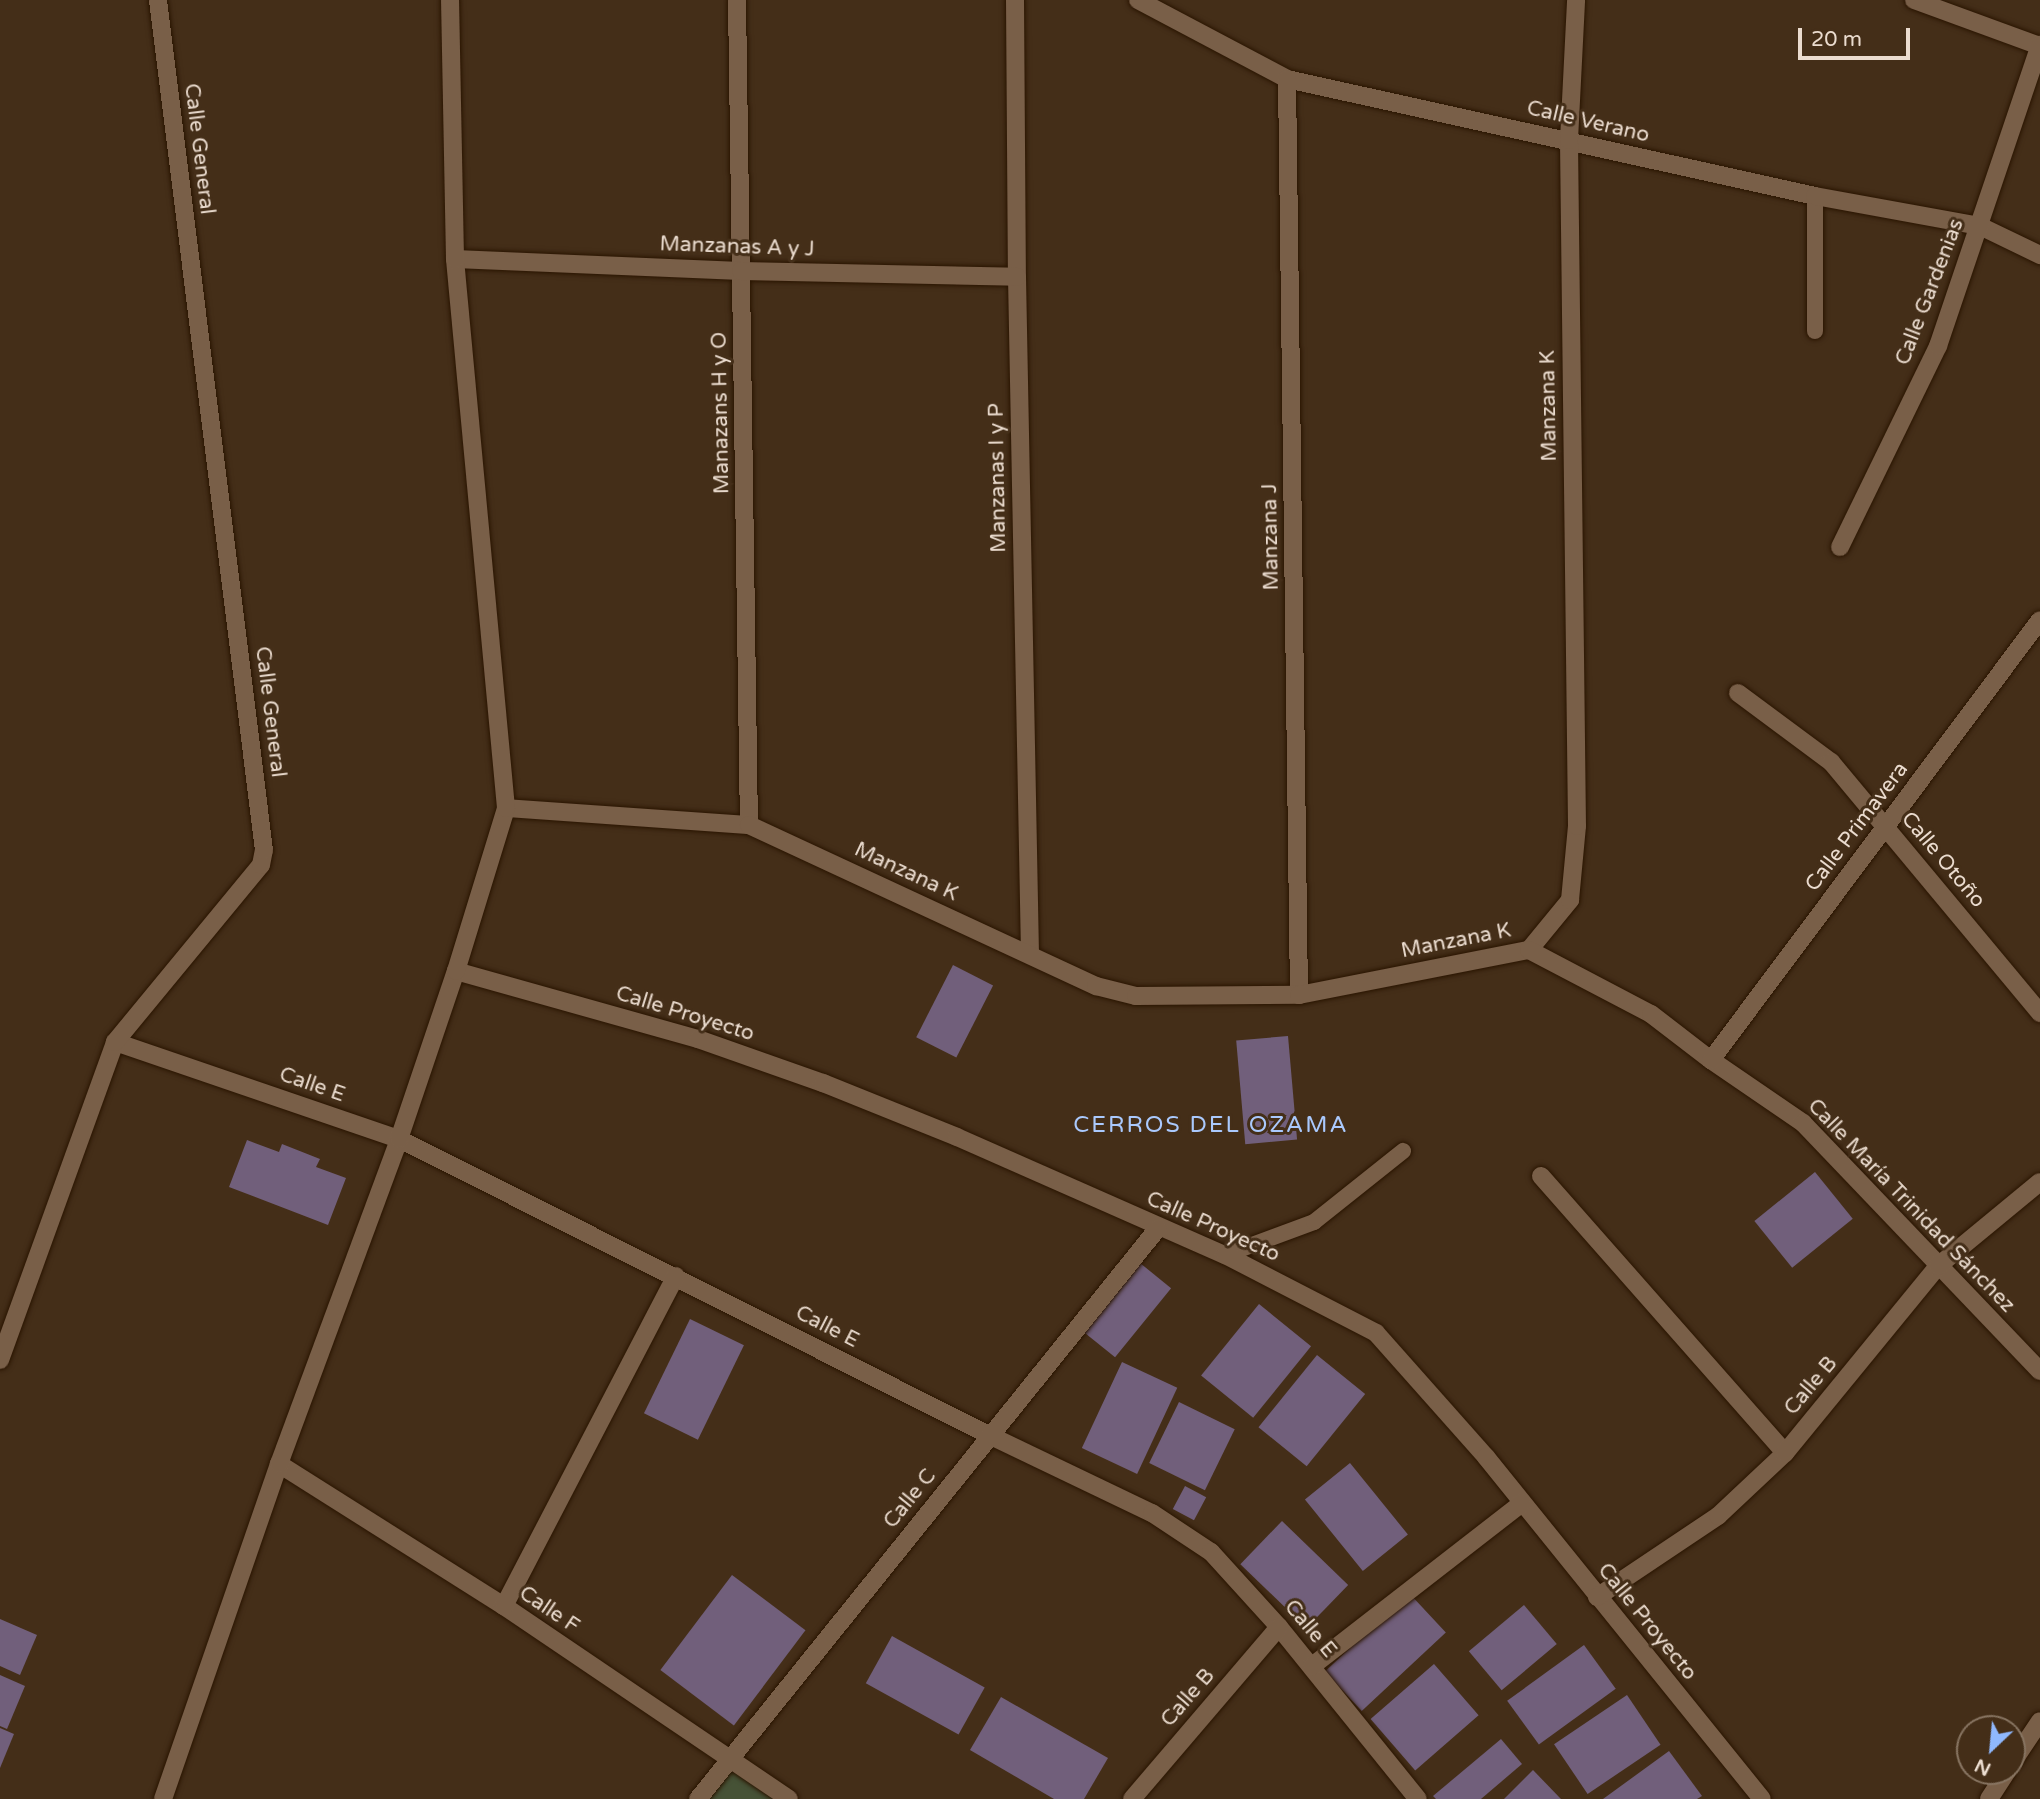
<!DOCTYPE html>
<meta charset="utf-8">
<style>
body{margin:0}
#map{position:relative;width:2040px;height:1799px;overflow:hidden;background:#442e18;font-family:"Varela Round",sans-serif}
div>[style]{position:absolute}
.green>*{inset:0;background:#465236}
.building>*{inset:0;background:#715f7b;transform-origin:0 0}
.roads{filter:drop-shadow(0 0 2px #2a1501) drop-shadow(0 0 2px #2a1501)}
.lane>*{height:16px;margin:-8px;padding:0 8px;transform-origin:8px;border-radius:8px;background:#795f48}
.street>*{height:18px;margin:-9px;padding:0 9px;transform-origin:9px;border-radius:9px;background:#795f48}
.secondary>*{height:18px;margin:-9px;padding:0 9px;transform-origin:9px;border-radius:9px;background:#795f48}
span{translate:-50% -50%;white-space:nowrap;text-align:center;line-height:1.15;-webkit-text-stroke:6px #442e18;paint-order:stroke}
.street-label{font-size:21px;color:#ebdccf}
.neighbourhood-label{font-size:23px;color:#aac9fd;letter-spacing:2px}
.north{position:absolute;left:1956px;top:1715px;width:70px;height:70px;box-sizing:border-box;background:#442e18;border:2px solid #877461;border-radius:50%;rotate:206deg;font-size:19px;font-weight:700;line-height:28px;text-align:center;color:#ebdccf}
.north::after{content:'';display:block;margin:auto;width:24px;height:32px;background:#8fb8fd;clip-path:polygon(50% 0,100% 100%,50% 72%,0 100%)}
.scale{position:absolute;left:1798px;top:28px;width:112px;height:32px;box-sizing:border-box;border:4px solid #ebdccf;border-top:0;padding-left:9px;font-size:21px;line-height:24px;white-space:nowrap;color:#ebdccf;-webkit-text-stroke:5px #442e18;paint-order:stroke}
</style>
<div id="map">
<div class="green">
<i style="clip-path:polygon(718px 1763px,777px 1799px,688px 1799px)"></i>
</div>
<div class="building">
<i style="left:953px;top:965px;width:45px;height:81px;rotate:27deg"></i>
<i style="left:1288px;top:1036px;width:104px;height:52px;rotate:85deg"></i>
<i style="clip-path:polygon(247px 1140px,279px 1152px,282px 1144px,320px 1159px,316px 1167px,346px 1178px,328px 1225px,229px 1187px)"></i>
<i style="left:1815px;top:1172px;width:60px;height:78px;rotate:51deg"></i>
<i style="left:1140px;top:1263px;width:40px;height:89px;rotate:39deg"></i>
<i style="left:1259px;top:1304px;width:67px;height:92px;rotate:39deg"></i>
<i style="left:690px;top:1319px;width:60px;height:105px;rotate:26deg"></i>
<i style="left:1317px;top:1355px;width:62px;height:93px;rotate:39deg"></i>
<i style="left:1122px;top:1362px;width:61px;height:95px;rotate:25deg"></i>
<i style="left:1179px;top:1402px;width:62px;height:68px;rotate:26deg"></i>
<i style="left:1350px;top:1463px;width:92px;height:58px;rotate:51deg"></i>
<i style="left:1185px;top:1486px;width:24px;height:26px;rotate:28deg"></i>
<i style="left:1282px;top:1521px;width:92px;height:60px;rotate:44deg"></i>
<i style="left:732px;top:1575px;width:92px;height:119px;rotate:37deg"></i>
<i style="left:1409px;top:1593px;width:54px;height:115px;rotate:47deg"></i>
<i style="left:1524px;top:1605px;width:51px;height:72px;rotate:50deg"></i>
<i style="clip-path:polygon(0 1619px,37px 1635px,20px 1675px,0 1666px)"></i>
<i style="left:892px;top:1636px;width:106px;height:54px;rotate:29deg"></i>
<i style="left:1584px;top:1645px;width:54px;height:95px;rotate:54deg"></i>
<i style="left:1434px;top:1664px;width:68px;height:84px;rotate:49deg"></i>
<i style="clip-path:polygon(0 1675px,25px 1686px,7px 1729px,0 1726px)"></i>
<i style="left:1627px;top:1695px;width:60px;height:88px;rotate:56deg"></i>
<i style="clip-path:polygon(1001px 1697px,1108px 1758px,1084px 1799px,1054px 1799px,970px 1750px)"></i>
<i style="clip-path:polygon(0 1728px,14px 1734px,0 1768px)"></i>
<i style="clip-path:polygon(1501px 1739px,1522px 1764px,1481px 1799px,1436px 1799px,1433px 1796px)"></i>
<i style="clip-path:polygon(1669px 1751px,1702px 1796px,1697px 1799px,1603px 1799px)"></i>
<i style="clip-path:polygon(1533px 1770px,1561px 1799px,1504px 1799px)"></i>
</div>
<div class="roads">
<div class="lane">
<i style="left:1815px;top:331px;width:135px;rotate:-90deg"></i>
<i style="left:1225px;top:1255px;width:95px;rotate:-20.3deg"></i>
<i style="left:1314px;top:1222px;width:114px;rotate:-38.6deg"></i>
</div>
<div class="street">
<i style="left:737px;top:0;width:825px;rotate:89.17deg"></i>
<i style="left:1015px;top:0;width:277px;rotate:89.6deg"></i>
<i style="left:1017px;top:277px;width:677px;rotate:88.9deg"></i>
<i style="left:1138px;top:0;width:169px;rotate:27.9deg"></i>
<i style="left:1287px;top:79px;width:541px;rotate:12.49deg"></i>
<i style="left:1815px;top:196px;width:168px;rotate:10.3deg"></i>
<i style="left:1980px;top:226px;width:67px;rotate:25.8deg"></i>
<i style="left:1914px;top:0;width:134px;rotate:20.1deg"></i>
<i style="left:1287px;top:79px;width:916px;rotate:89.25deg"></i>
<i style="left:455px;top:259px;width:286px;rotate:2.4deg"></i>
<i style="left:741px;top:271px;width:276px;rotate:1.2deg"></i>
<i style="left:1840px;top:547px;width:224px;rotate:-64deg"></i>
<i style="left:1938px;top:346px;width:318px;rotate:-71.3deg"></i>
<i style="left:1738px;top:693px;width:116px;rotate:36.6deg"></i>
<i style="left:1831px;top:762px;width:327px;rotate:50.2deg"></i>
<i style="left:506px;top:808px;width:244px;rotate:4deg"></i>
<i style="left:749px;top:825px;width:383px;rotate:24.9deg"></i>
<i style="left:1096px;top:986px;width:41px;rotate:14deg"></i>
<i style="left:1136px;top:996px;width:163px;rotate:-0.4deg"></i>
<i style="left:1299px;top:995px;width:234px;rotate:-11.1deg"></i>
<i style="left:1529px;top:950px;width:65px;rotate:-50.6deg"></i>
<i style="left:1570px;top:900px;width:74px;rotate:-84.6deg"></i>
<i style="left:1577px;top:826px;width:686px;rotate:-90.67deg"></i>
<i style="left:1569px;top:140px;width:140px;rotate:-87.1deg"></i>
<i style="left:1529px;top:950px;width:138px;rotate:27.7deg"></i>
<i style="left:1651px;top:1014px;width:76px;rotate:37.5deg"></i>
<i style="left:1711px;top:1060px;width:112px;rotate:34.4deg"></i>
<i style="left:1803px;top:1123px;width:343px;rotate:46.3deg"></i>
<i style="left:456px;top:971px;width:251px;rotate:15.7deg"></i>
<i style="left:698px;top:1039px;width:133px;rotate:19.4deg"></i>
<i style="left:823px;top:1083px;width:144px;rotate:21.9deg"></i>
<i style="left:957px;top:1137px;width:293px;rotate:23.8deg"></i>
<i style="left:1225px;top:1255px;width:170px;rotate:27.3deg"></i>
<i style="left:1376px;top:1333px;width:166px;rotate:48.4deg"></i>
<i style="left:1486px;top:1457px;width:439px;rotate:51.1deg"></i>
<i style="left:115px;top:1042px;width:300px;rotate:18.9deg"></i>
<i style="left:399px;top:1139px;width:662px;rotate:26.64deg"></i>
<i style="left:991px;top:1436px;width:178px;rotate:25.6deg"></i>
<i style="left:1152px;top:1513px;width:71px;rotate:33.5deg"></i>
<i style="left:1211px;top:1552px;width:101px;rotate:47.8deg"></i>
<i style="left:1279px;top:1627px;width:221px;rotate:51.1deg"></i>
<i style="left:1711px;top:1060px;width:549px;rotate:-53.21deg"></i>
<i style="left:1541px;top:1176px;width:369px;rotate:48.6deg"></i>
<i style="left:0;top:1360px;width:338px;rotate:-70.1deg"></i>
<i style="left:115px;top:1042px;width:229px;rotate:-50.5deg"></i>
<i style="left:261px;top:865px;width:15px;rotate:-79deg"></i>
<i style="left:264px;top:850px;width:857px;rotate:-97.11deg"></i>
<i style="left:279px;top:1464px;width:266px;rotate:32.3deg"></i>
<i style="left:504px;top:1606px;width:344px;rotate:34.1deg"></i>
<i style="left:1597px;top:1597px;width:146px;rotate:-33.8deg"></i>
<i style="left:1718px;top:1516px;width:92px;rotate:-43.2deg"></i>
<i style="left:1785px;top:1453px;width:242px;rotate:-50.7deg"></i>
<i style="left:1938px;top:1266px;width:132px;rotate:-39.5deg"></i>
<i style="left:504px;top:1606px;width:372px;rotate:-62.5deg"></i>
<i style="left:1312px;top:1666px;width:266px;rotate:-37.8deg"></i>
<i style="left:2012px;top:1763px;width:50px;rotate:-56.3deg"></i>
<i style="left:698px;top:1799px;width:733px;rotate:-51.14deg"></i>
<i style="left:1132px;top:1799px;width:226px;rotate:-49.5deg"></i>
<i style="left:1989px;top:1799px;width:33px;rotate:-57deg"></i>
</div>
<div class="secondary">
<i style="left:163px;top:1799px;width:355px;rotate:-70.9deg"></i>
<i style="left:279px;top:1464px;width:346px;rotate:-69.7deg"></i>
<i style="left:399px;top:1139px;width:177px;rotate:-71.3deg"></i>
<i style="left:456px;top:971px;width:170px;rotate:-72.9deg"></i>
<i style="left:506px;top:808px;width:551px;rotate:-95.31deg"></i>
<i style="left:455px;top:259px;width:259px;rotate:-91.1deg"></i>
</div>
</div>
<div class="street-label">
<span style="left:1588px;top:122px;rotate:13deg">Calle Verano</span>
<span style="left:199px;top:149px;rotate:83deg">Calle General</span>
<span style="left:737px;top:247px;rotate:2deg">Manzanas A y J</span>
<span style="left:1930px;top:292px;rotate:-69deg">Calle Gardenias</span>
<span style="left:1549px;top:406px;rotate:-91deg">Manzana K</span>
<span style="left:721px;top:413px;rotate:-91deg">Manazans H y O</span>
<span style="left:998px;top:478px;rotate:-91deg">Manzanas I y P</span>
<span style="left:1271px;top:537px;rotate:-91deg">Manzana J</span>
<span style="left:270px;top:712px;rotate:83deg">Calle General</span>
<span style="left:1857px;top:827px;rotate:-53deg">Calle Primavera</span>
<span style="left:1943px;top:860px;rotate:50deg">Calle Otoño</span>
<span style="left:906px;top:872px;rotate:25deg">Manzana K</span>
<span style="left:1456px;top:941px;rotate:-11deg">Manzana K</span>
<span style="left:685px;top:1014px;rotate:17deg">Calle Proyecto</span>
<span style="left:312px;top:1085px;rotate:19deg">Calle E</span>
<span style="left:1911px;top:1206px;rotate:46deg">Calle María Trinidad Sánchez</span>
<span style="left:1213px;top:1227px;rotate:24deg">Calle Proyecto</span>
<span style="left:827px;top:1327px;rotate:27deg">Calle E</span>
<span style="left:1811px;top:1386px;rotate:-50deg">Calle B</span>
<span style="left:910px;top:1499px;rotate:-51deg">Calle C</span>
<span style="left:549px;top:1610px;rotate:34deg">Calle F</span>
<span style="left:1647px;top:1622px;rotate:51deg">Calle Proyecto</span>
<span style="left:1310px;top:1629px;rotate:50deg">Calle E</span>
<span style="left:1188px;top:1698px;rotate:-49deg">Calle B</span>
</div>
<div class="neighbourhood-label">
<span style="left:1211px;top:1125px">CERROS DEL OZAMA</span>
</div>
<div class="north">N</div>
<div class="scale">20 m</div>
</div>
